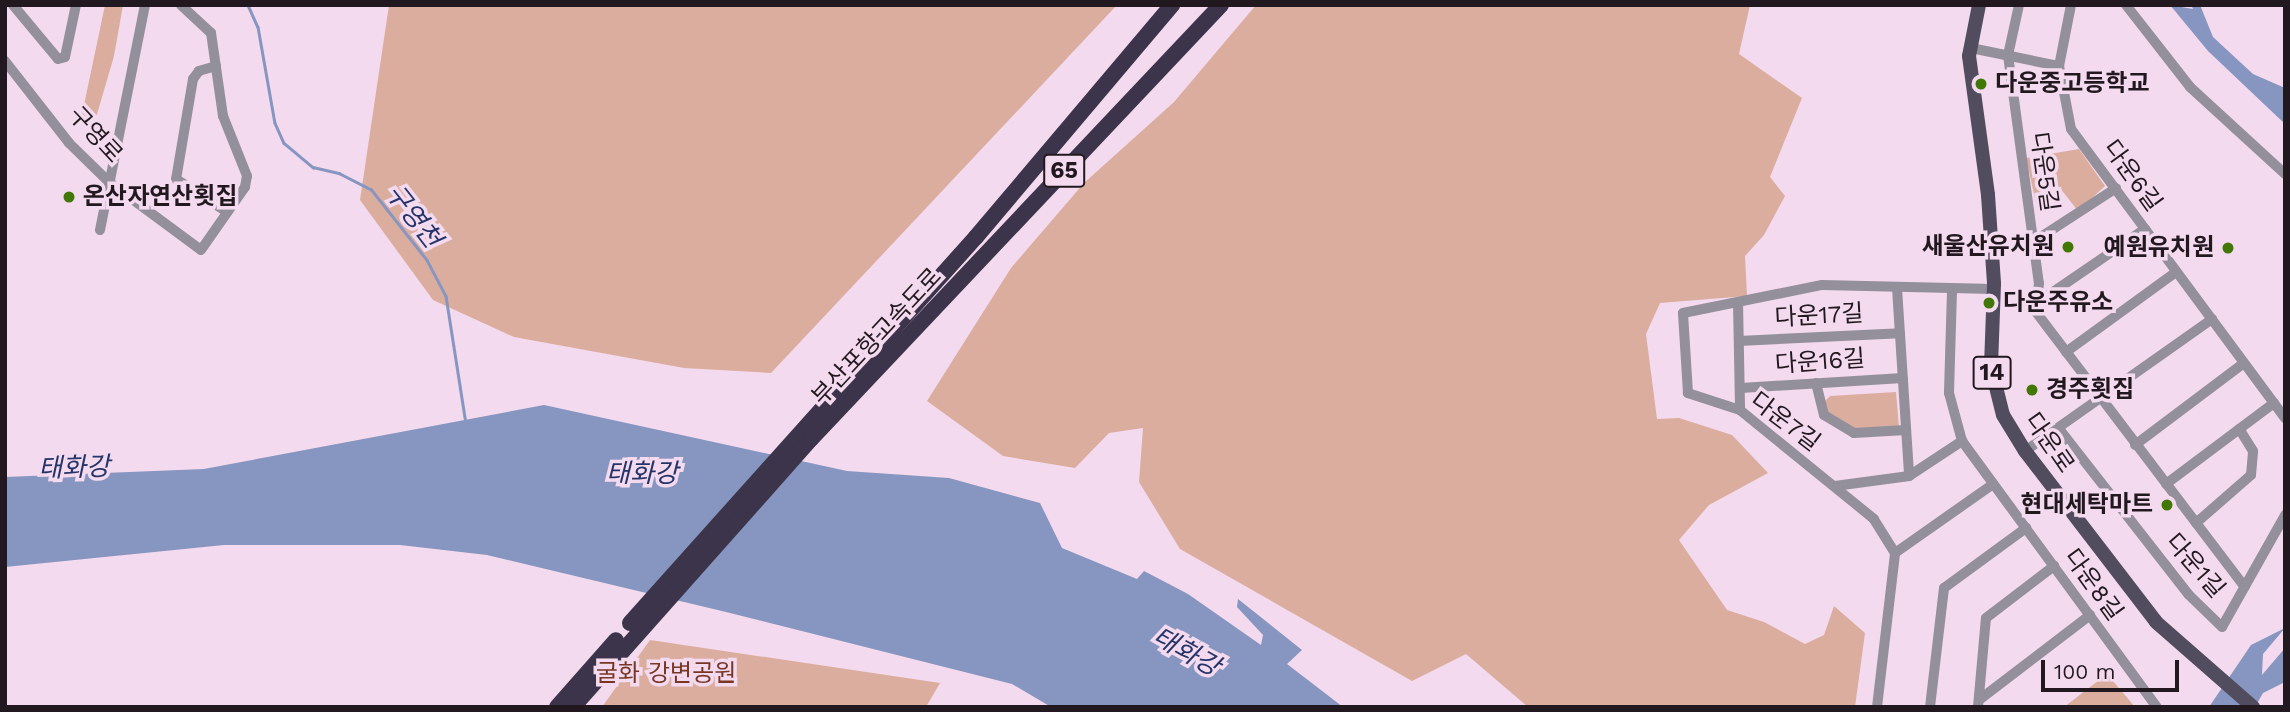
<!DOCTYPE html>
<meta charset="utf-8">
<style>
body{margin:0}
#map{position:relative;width:2290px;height:712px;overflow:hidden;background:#f4daee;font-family:"Work Sans","Noto Sans KR",sans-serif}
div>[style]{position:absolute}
.green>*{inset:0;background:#dbad9f}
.water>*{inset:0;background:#8696c0}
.stream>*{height:2.5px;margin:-1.25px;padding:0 1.25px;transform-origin:1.25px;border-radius:1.25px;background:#8696c0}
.minor>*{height:10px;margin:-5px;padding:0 5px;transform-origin:5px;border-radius:5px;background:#938f9b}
.major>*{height:14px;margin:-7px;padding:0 7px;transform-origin:7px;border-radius:7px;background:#524c5f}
.highway>*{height:16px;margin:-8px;padding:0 8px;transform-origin:8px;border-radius:8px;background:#3c344a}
.dots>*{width:19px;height:19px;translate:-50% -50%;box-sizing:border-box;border:4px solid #f4daee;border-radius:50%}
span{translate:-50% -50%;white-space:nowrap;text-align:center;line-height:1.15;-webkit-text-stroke:7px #f4daee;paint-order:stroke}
.shield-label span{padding:2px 5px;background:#f4daee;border:2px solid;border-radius:5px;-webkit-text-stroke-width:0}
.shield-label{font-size:23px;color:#221920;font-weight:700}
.poi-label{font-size:24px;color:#221920;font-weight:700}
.left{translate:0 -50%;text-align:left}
.right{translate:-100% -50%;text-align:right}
.street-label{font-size:24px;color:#221920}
.park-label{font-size:24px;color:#773724}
.water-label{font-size:26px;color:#243469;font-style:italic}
.frame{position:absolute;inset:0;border:7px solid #221920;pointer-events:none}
.scale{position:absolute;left:2041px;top:660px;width:138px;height:32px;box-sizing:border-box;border:4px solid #221920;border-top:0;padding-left:9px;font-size:21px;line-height:24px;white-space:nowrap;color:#221920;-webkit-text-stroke:5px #f4daee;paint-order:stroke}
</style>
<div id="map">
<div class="green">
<i style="clip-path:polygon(105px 5px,123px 5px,114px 56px,95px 121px,87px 127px,80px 124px)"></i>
<i style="clip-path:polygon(389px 5px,1117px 5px,771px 373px,684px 368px,514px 337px,433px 300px,360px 200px)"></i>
<i style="clip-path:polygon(1256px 5px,1750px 5px,1739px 54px,1802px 98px,1770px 177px,1785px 196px,1764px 235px,1745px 256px,1747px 296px,1660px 303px,1646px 334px,1657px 419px,1679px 418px,1732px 435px,1768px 473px,1709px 505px,1679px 540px,1727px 610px,1764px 622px,1805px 644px,1824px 635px,1834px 606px,1865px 633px,1855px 707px,1528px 707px,1466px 654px,1412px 681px,1180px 549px,1139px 482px,1143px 428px,1109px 433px,1075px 468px,1003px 456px,927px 401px,1011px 268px,1084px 183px,1174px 102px)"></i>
<i style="clip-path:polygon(2079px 149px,2105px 186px,2078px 211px,2060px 188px,2036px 203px,2026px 158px)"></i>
<i style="clip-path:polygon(1896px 392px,1899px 428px,1855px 430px,1827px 413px,1823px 403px,1830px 396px)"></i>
<i style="clip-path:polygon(650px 640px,940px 683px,926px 707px,602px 707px)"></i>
<i style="clip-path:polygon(2107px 674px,2135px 707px,2064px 707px)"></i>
</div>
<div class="water">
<i style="clip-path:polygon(2170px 5px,2193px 9px,2191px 5px,2200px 5px,2213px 37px,2253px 74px,2285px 88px,2285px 124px,2208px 51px)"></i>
<i style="clip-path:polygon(544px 405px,847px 471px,949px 478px,1040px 503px,1062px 548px,1137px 579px,1144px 571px,1188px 594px,1261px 645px,1263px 635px,1237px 607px,1238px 599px,1302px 650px,1287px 664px,1343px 707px,1051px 707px,1012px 684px,726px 612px,487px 555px,400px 545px,224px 545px,5px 567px,5px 477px,204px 469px)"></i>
<i style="clip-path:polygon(2285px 628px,2263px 654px,2262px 675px,2285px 648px,2285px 682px,2263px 693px,2255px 707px,2209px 707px,2251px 645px)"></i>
</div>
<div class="stream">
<i style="left:248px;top:5px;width:24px;rotate:66deg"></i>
<i style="left:258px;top:27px;width:97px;rotate:80deg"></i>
<i style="left:275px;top:123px;width:22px;rotate:66deg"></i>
<i style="left:284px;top:143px;width:38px;rotate:40deg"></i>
<i style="left:313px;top:167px;width:27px;rotate:13deg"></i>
<i style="left:339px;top:173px;width:36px;rotate:27deg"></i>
<i style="left:371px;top:189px;width:90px;rotate:51.7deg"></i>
<i style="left:427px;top:260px;width:41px;rotate:62.2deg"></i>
<i style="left:446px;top:296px;width:129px;rotate:81.1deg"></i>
</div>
<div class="minor">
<i style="left:13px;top:5px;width:70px;rotate:50.2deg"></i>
<i style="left:58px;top:59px;width:7px;rotate:-16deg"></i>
<i style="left:65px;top:57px;width:53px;rotate:-78.1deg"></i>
<i style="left:2019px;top:5px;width:51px;rotate:102.4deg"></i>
<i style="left:2008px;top:55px;width:230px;rotate:82.3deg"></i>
<i style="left:2039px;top:283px;width:29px;rotate:96deg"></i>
<i style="left:2036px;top:312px;width:345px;rotate:52.8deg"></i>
<i style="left:2071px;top:5px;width:62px;rotate:101.1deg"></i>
<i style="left:2059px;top:66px;width:64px;rotate:79.2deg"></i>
<i style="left:2071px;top:129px;width:360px;rotate:53.5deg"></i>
<i style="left:2126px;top:5px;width:104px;rotate:52deg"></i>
<i style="left:2190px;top:87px;width:129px;rotate:42.5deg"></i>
<i style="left:1971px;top:48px;width:90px;rotate:11.6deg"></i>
<i style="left:5px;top:61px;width:104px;rotate:52deg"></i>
<i style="left:69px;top:143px;width:56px;rotate:44.3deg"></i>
<i style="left:109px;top:182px;width:114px;rotate:36.5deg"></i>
<i style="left:201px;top:250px;width:77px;rotate:-55.1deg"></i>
<i style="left:245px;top:187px;width:11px;rotate:-80deg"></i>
<i style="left:247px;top:176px;width:65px;rotate:-111.8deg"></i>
<i style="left:223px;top:116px;width:84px;rotate:-98.2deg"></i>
<i style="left:211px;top:33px;width:41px;rotate:-137deg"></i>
<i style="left:216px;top:66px;width:18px;rotate:164deg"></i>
<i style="left:199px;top:71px;width:10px;rotate:127deg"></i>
<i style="left:193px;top:79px;width:101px;rotate:99.6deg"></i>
<i style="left:176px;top:179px;width:61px;rotate:32.9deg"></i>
<i style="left:100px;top:230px;width:229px;rotate:-78.7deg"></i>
<i style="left:2033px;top:242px;width:99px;rotate:-33deg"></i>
<i style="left:1897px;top:288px;width:188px;rotate:86.3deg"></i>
<i style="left:1952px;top:291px;width:102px;rotate:91.7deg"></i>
<i style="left:1949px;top:393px;width:50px;rotate:74.8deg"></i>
<i style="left:1962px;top:441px;width:330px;rotate:53.8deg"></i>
<i style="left:1738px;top:302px;width:108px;rotate:88.9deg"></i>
<i style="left:2037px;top:303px;width:131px;rotate:-34.4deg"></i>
<i style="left:1739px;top:341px;width:161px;rotate:-2.8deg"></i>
<i style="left:2066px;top:352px;width:136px;rotate:-36deg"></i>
<i style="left:1816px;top:383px;width:33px;rotate:76deg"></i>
<i style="left:1824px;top:415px;width:35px;rotate:31deg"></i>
<i style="left:1854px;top:433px;width:52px;rotate:-3.3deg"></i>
<i style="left:1741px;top:388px;width:162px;rotate:-3.5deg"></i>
<i style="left:2060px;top:430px;width:209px;rotate:52deg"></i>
<i style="left:2189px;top:595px;width:46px;rotate:44.1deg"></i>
<i style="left:2222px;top:627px;width:129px;rotate:-60.6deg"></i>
<i style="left:2135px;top:445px;width:136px;rotate:-37deg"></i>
<i style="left:2025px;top:451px;width:229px;rotate:-35.2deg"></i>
<i style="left:2166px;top:484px;width:135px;rotate:-36.9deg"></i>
<i style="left:1835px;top:486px;width:75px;rotate:-7.7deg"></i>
<i style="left:1909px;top:476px;width:64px;rotate:-33.4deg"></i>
<i style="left:2196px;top:523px;width:73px;rotate:-41.1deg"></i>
<i style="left:2251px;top:475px;width:24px;rotate:-85deg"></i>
<i style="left:2253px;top:451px;width:26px;rotate:-122deg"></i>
<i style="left:1895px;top:553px;width:120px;rotate:-35.1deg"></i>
<i style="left:1979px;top:700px;width:140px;rotate:-37.4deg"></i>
<i style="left:1877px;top:707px;width:155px;rotate:-83.3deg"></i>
<i style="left:1895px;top:553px;width:40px;rotate:-122deg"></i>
<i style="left:1874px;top:519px;width:173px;rotate:-140.9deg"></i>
<i style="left:1740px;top:410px;width:55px;rotate:-161.9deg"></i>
<i style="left:1688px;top:393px;width:80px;rotate:-93.6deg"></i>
<i style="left:1683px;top:313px;width:142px;rotate:-11.4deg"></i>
<i style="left:1822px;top:285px;width:172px;rotate:1.3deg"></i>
<i style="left:1930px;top:707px;width:120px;rotate:-83.3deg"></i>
<i style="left:1944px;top:588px;width:102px;rotate:-36.2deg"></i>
<i style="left:1978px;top:707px;width:89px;rotate:-84.9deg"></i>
<i style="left:1986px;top:618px;width:86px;rotate:-37.4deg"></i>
</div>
<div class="major">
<i style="left:1979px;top:5px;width:52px;rotate:101.1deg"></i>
<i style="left:1969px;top:56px;width:140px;rotate:82.2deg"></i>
<i style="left:1988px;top:195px;width:89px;rotate:86.1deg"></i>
<i style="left:1994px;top:284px;width:83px;rotate:92.1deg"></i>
<i style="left:1991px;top:367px;width:49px;rotate:76deg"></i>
<i style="left:2003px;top:415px;width:42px;rotate:58.6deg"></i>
<i style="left:2025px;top:451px;width:215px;rotate:52.5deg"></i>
<i style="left:2156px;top:622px;width:129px;rotate:41.2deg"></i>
</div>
<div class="highway">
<i style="left:630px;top:623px;width:518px;rotate:-48.13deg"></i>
<i style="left:976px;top:237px;width:304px;rotate:-49.8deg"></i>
<i style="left:557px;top:707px;width:89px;rotate:-48.6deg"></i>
<i style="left:573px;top:707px;width:358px;rotate:-48.4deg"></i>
<i style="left:811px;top:439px;width:597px;rotate:-46.63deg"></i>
</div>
<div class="dots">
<i style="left:1981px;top:84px;background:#417705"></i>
<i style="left:69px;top:197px;background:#417705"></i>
<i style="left:2068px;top:247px;background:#417705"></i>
<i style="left:2228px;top:248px;background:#417705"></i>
<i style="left:1989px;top:303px;background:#417705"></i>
<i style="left:2032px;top:390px;background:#417705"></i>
<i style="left:2167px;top:505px;background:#417705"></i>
</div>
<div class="shield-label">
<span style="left:1064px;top:171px">65</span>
<span style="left:1992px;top:373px">14</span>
</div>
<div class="poi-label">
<span class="left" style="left:1995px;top:84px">다운중고등학교</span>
<span class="left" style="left:83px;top:197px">온산자연산횟집</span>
<span class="right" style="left:2054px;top:247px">새울산유치원</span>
<span class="right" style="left:2214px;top:248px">예원유치원</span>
<span class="left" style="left:2003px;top:303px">다운주유소</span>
<span class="left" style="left:2046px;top:390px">경주횟집</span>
<span class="right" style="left:2153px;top:505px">현대세탁마트</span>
</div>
<div class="street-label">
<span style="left:95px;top:135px;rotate:47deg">구영로</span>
<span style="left:2044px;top:172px;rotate:82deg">다운5길</span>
<span style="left:2132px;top:176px;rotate:54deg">다운6길</span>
<span style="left:1819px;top:316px;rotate:-3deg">다운17길</span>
<span style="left:877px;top:337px;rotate:-47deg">부산포항고속도로</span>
<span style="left:1820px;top:362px;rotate:-4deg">다운16길</span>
<span style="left:1785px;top:422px;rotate:37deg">다운7길</span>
<span style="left:2049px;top:443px;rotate:55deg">다운로</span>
<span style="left:2195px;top:566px;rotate:49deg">다운1길</span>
<span style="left:2093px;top:585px;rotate:54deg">다운8길</span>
</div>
<div class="park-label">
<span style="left:666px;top:674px">굴화 강변공원</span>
</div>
<div class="water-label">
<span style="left:413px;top:216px;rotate:52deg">구영천</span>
<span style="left:74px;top:468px;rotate:-2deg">태화강</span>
<span style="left:642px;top:474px">태화강</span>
<span style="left:1186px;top:652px;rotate:29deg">태화강</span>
</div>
<div class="frame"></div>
<div class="scale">100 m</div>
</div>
